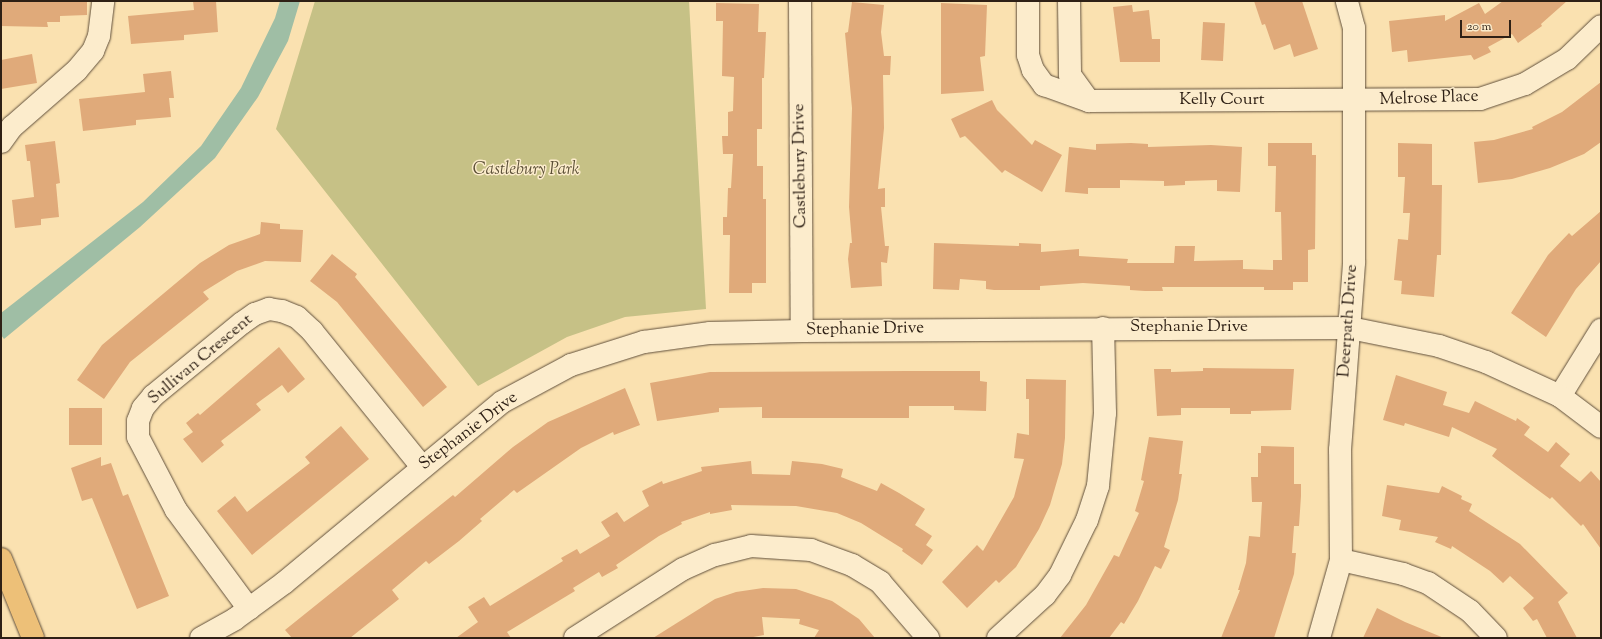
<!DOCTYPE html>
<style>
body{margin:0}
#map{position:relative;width:1602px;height:639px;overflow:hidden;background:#fae1b0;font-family:"Sorts Mill Goudy",serif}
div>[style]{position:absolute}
.green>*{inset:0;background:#c6c186}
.water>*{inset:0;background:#9fbea5}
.building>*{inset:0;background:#e0aa7a;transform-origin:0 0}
.roads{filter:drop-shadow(0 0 1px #61503c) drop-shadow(0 0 1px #61503c)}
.minor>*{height:22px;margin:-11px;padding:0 11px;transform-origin:11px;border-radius:11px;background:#fceccc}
.major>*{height:22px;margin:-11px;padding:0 11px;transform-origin:11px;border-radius:11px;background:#edc078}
span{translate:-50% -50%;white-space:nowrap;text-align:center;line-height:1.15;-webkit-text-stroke:3px #fceccc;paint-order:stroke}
.street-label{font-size:17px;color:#2e2015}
.park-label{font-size:17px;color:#5c5037;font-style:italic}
.frame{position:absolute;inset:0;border:2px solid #2e2015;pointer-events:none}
.scale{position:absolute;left:1460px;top:20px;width:51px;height:18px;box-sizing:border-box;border:2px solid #2e2015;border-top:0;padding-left:5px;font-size:12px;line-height:14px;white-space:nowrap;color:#2e2015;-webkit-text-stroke:3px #fceccc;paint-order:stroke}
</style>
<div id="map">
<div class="green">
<i style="clip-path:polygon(315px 1px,689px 1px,706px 309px,625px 317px,567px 337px,478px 386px,276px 129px)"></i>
</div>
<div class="water">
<i style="clip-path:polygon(280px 1px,300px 1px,288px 41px,258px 97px,215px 158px,140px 227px,4px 339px,1px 335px,1px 313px,143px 202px,201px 146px,241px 88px,275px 18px)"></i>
</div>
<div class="building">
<i style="clip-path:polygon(1px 1px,87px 1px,87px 15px,60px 16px,60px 22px,47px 22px,48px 27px,1px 26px)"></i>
<i style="clip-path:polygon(193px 1px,216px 1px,218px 32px,184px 35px,184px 40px,131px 44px,128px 16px,194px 10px)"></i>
<i style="clip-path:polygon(1254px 1px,1302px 1px,1318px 49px,1294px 57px,1290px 44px,1274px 50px,1265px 24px,1262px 25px)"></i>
<i style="clip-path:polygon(1503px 1px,1567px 1px,1541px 24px,1542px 26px,1518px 43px,1512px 34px,1488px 47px,1491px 52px,1474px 60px,1471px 55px,1408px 62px,1407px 50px,1392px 52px,1389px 21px,1445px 15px,1445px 21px,1479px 3px,1485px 14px)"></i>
<i style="clip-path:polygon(852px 2px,884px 5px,881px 32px,884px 56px,891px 56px,890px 75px,883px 75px,884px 128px,878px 189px,885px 188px,885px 207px,881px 207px,885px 246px,889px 246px,887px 263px,881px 262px,882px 286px,851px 288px,848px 259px,850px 243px,852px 243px,849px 207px,852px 108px,845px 33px,848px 32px)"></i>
<i style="clip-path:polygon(716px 3px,759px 4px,758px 32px,766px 32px,764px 78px,762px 78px,762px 129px,757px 129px,757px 166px,763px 166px,763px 199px,766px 199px,766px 283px,752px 283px,752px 293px,729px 293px,730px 235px,723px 235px,723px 217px,727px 217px,728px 188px,731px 188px,733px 154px,723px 154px,722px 136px,728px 136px,728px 112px,733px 111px,734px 77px,722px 76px,723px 21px,716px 21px)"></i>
<i style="clip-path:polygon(941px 3px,987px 5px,985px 56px,980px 57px,984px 91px,941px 94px)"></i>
<i style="clip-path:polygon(1132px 5px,1133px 12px,1149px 10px,1152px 39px,1160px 39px,1160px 62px,1120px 62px,1113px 7px)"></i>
<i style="left:1203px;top:22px;width:22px;height:38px;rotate:3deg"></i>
<i style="clip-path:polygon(32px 54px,37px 83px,1px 89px,1px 60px)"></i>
<i style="clip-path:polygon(171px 71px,174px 98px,169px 98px,171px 117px,136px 120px,136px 125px,83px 131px,79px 99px,145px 92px,143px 74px)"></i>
<i style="clip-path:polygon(1601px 82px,1601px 142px,1584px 154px,1550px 168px,1512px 179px,1478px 183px,1474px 142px,1494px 140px,1533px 129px,1532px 127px,1562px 112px)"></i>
<i style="clip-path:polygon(992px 100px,997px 110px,1032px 145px,1035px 140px,1062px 155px,1042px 192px,1005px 170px,1002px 173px,965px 136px,960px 138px,951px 119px)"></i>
<i style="clip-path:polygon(55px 141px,60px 183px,56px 184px,59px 217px,41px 219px,41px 225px,15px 228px,12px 200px,34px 197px,30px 161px,27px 161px,25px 145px)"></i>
<i style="clip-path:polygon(1131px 143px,1148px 144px,1148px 147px,1211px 145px,1242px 147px,1240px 192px,1217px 191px,1217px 180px,1185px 181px,1185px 185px,1164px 186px,1164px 181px,1120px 180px,1120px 188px,1088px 188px,1088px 194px,1065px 192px,1069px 147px,1096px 150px,1096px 144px)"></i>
<i style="clip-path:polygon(1268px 143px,1312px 143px,1312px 155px,1316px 155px,1315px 249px,1308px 250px,1308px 282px,1293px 282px,1293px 290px,1264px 290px,1264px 287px,1162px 287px,1163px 291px,1145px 291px,1130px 290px,1130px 286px,1083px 283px,1040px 286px,1040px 290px,994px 290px,986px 289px,986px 281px,960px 279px,959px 290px,933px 289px,934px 243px,1019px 246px,1019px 243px,1041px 244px,1041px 252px,1079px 249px,1079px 256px,1128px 259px,1127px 263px,1174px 263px,1175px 246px,1195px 246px,1194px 261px,1243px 260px,1243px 269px,1273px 270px,1273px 260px,1282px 260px,1281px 212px,1275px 212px,1276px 166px,1268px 166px)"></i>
<i style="clip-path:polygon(1398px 143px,1432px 144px,1432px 185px,1442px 185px,1441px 255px,1437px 255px,1434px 297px,1401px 294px,1402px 281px,1394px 280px,1398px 239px,1408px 240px,1410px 213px,1403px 213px,1405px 177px,1398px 177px)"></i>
<i style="clip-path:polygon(1601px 211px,1601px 261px,1576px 289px,1546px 337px,1511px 313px,1548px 255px,1569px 233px,1572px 236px)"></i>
<i style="clip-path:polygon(261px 222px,280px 224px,280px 229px,303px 230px,301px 262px,265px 261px,237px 271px,203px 292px,209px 299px,130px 362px,104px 399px,77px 380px,102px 345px,200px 263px,229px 245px,260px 234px)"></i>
<i style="clip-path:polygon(332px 254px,357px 274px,355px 277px,447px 387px,423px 407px,337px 302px,310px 281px)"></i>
<i style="clip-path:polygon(279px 347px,305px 379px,288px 393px,282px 385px,256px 404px,261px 410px,221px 441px,224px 445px,202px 463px,183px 439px,193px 432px,186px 423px,198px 413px,200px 415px)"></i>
<i style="clip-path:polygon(1203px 368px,1294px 369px,1291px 410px,1251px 411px,1251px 414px,1230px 414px,1230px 408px,1181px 408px,1181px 415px,1157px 416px,1154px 369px,1171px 369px,1171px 372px,1203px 371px)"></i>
<i style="clip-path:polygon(909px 371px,980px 371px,980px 381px,987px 382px,986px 411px,954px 410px,954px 406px,909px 406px,909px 418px,762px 418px,762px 407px,719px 408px,719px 412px,657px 421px,650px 383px,710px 372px)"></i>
<i style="clip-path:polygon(1396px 375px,1447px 392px,1443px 405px,1469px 413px,1475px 401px,1516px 421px,1517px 418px,1530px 427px,1524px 435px,1548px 452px,1556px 442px,1570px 454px,1560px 466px,1580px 482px,1591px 471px,1601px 482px,1601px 549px,1583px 524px,1581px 526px,1552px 497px,1550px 499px,1492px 456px,1497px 449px,1452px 427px,1449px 437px,1405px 423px,1404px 426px,1383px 420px)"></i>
<i style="clip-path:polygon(1026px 379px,1066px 380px,1065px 438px,1062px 464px,1050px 505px,1039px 529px,1016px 567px,999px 583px,996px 580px,967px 608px,942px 582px,977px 545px,983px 551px,1014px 497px,1024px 459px,1014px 458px,1017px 433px,1029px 435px,1029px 399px,1026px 399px)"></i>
<i style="clip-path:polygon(625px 388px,640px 425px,614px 435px,613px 432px,581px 448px,517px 493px,514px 490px,480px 519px,482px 521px,459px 541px,429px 564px,426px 561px,392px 590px,399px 599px,350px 638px,292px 638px,285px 630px,453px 495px,455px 497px,513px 447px,548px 422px)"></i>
<i style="left:69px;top:408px;width:33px;height:37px"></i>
<i style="clip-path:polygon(341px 426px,369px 459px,252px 555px,217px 511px,235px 496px,247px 512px,310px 463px,305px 457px)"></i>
<i style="clip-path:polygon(1149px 437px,1183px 441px,1179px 474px,1182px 474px,1178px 500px,1164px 547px,1170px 550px,1161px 569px,1155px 566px,1138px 601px,1124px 624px,1121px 622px,1109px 638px,1060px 638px,1086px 605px,1114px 555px,1119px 557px,1139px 513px,1135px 511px,1144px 481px,1141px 480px)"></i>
<i style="clip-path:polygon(1261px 446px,1294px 447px,1294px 484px,1301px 484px,1301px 496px,1299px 526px,1294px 526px,1292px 553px,1296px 553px,1294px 574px,1274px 638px,1221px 638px,1240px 590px,1238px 590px,1246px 563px,1249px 536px,1260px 537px,1262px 502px,1252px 502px,1251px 477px,1258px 477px,1258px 453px,1261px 453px)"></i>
<i style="clip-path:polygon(101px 457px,101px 466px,111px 463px,123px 496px,128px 494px,169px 596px,137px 609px,92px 498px,82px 501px,71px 468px)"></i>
<i style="clip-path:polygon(751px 461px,752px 474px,790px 475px,792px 461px,822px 464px,843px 469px,841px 477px,877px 491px,881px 483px,899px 493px,925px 509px,915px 525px,932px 536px,926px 545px,933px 550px,922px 565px,902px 551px,903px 549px,861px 523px,837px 513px,796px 506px,731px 505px,732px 510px,710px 514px,710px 512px,681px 522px,682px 524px,659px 536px,616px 565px,618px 568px,602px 577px,599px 572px,573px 588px,575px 591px,507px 632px,511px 638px,456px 638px,478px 622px,468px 607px,484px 597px,490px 606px,563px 561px,561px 558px,577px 549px,580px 554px,610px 536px,601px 522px,617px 512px,624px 522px,649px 506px,642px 491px,662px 481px,663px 484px,702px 471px,701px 467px)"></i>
<i style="clip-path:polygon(1387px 485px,1439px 493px,1442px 486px,1462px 496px,1461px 499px,1472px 504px,1469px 511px,1520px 544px,1568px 593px,1558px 602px,1577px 638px,1547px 638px,1537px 619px,1533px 621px,1523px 608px,1534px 598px,1510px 576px,1503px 583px,1490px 571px,1452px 546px,1451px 549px,1435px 542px,1438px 537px,1399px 530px,1401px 520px,1382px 516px)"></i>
<i style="clip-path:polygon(763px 588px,796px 589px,832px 601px,859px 619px,875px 638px,814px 638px,819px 630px,799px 624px,800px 619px,762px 617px,764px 635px,748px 638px,653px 638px,715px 599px,736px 592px)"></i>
<i style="clip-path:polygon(1377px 608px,1405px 622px,1444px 638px,1363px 638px)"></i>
</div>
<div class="roads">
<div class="minor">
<i style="left:800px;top:1px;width:330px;rotate:89.7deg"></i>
<i style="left:1028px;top:1px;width:54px;rotate:90deg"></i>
<i style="left:1028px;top:55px;width:16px;rotate:72deg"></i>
<i style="left:1033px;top:70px;width:19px;rotate:54deg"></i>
<i style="left:1044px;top:85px;width:48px;rotate:19.6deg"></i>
<i style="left:1089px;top:101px;width:391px;rotate:-0.3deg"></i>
<i style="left:1480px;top:99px;width:47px;rotate:-18.4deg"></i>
<i style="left:1525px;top:84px;width:49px;rotate:-30.8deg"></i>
<i style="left:1567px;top:59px;width:47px;rotate:-44.1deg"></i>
<i style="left:1069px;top:1px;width:74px;rotate:89.2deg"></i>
<i style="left:1070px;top:75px;width:32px;rotate:54deg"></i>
<i style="left:1px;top:142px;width:19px;rotate:-54deg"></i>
<i style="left:12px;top:127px;width:86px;rotate:-41.2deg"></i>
<i style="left:77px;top:70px;width:25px;rotate:-50deg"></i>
<i style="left:93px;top:51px;width:16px;rotate:-68deg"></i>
<i style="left:99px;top:36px;width:35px;rotate:-83deg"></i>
<i style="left:1560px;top:396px;width:78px;rotate:-58.2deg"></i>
<i style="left:1341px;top:560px;width:64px;rotate:12.7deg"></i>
<i style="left:1403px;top:574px;width:27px;rotate:20deg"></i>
<i style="left:1428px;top:583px;width:50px;rotate:33.7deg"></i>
<i style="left:1470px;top:611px;width:37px;rotate:46deg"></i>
<i style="left:249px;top:609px;width:123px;rotate:-126.4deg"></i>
<i style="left:176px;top:510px;width:82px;rotate:-117.5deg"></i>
<i style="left:138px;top:437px;width:16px;rotate:-90deg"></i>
<i style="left:138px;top:421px;width:14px;rotate:-69deg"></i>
<i style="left:143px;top:408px;width:16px;rotate:-50deg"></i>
<i style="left:153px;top:396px;width:115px;rotate:-39.4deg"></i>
<i style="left:242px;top:323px;width:16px;rotate:-35deg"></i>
<i style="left:255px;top:314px;width:15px;rotate:-20deg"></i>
<i style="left:269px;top:309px;width:13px;rotate:9deg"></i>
<i style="left:282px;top:311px;width:16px;rotate:22deg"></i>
<i style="left:297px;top:317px;width:21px;rotate:43deg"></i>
<i style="left:312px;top:331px;width:175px;rotate:51deg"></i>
<i style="left:201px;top:638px;width:39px;rotate:-29deg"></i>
<i style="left:235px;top:619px;width:61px;rotate:-36.3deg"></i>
<i style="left:284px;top:583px;width:283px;rotate:-39.7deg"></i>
<i style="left:502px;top:402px;width:78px;rotate:-28.2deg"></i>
<i style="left:571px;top:365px;width:77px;rotate:-17.5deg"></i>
<i style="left:644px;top:342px;width:67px;rotate:-7.8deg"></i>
<i style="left:710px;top:333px;width:92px;rotate:-1.2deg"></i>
<i style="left:802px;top:331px;width:548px;rotate:-0.31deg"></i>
<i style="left:1350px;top:328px;width:91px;rotate:11.4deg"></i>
<i style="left:1439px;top:346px;width:50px;rotate:18.8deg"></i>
<i style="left:1486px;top:362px;width:81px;rotate:24.7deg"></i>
<i style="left:1560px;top:396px;width:51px;rotate:37.1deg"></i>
<i style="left:575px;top:638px;width:128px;rotate:-32.6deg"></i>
<i style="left:683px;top:569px;width:35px;rotate:-24deg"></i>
<i style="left:715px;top:555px;width:37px;rotate:-14deg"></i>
<i style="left:751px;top:546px;width:60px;rotate:3.8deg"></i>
<i style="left:811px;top:550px;width:44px;rotate:20.1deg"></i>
<i style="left:852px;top:565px;width:33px;rotate:31deg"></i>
<i style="left:880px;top:582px;width:74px;rotate:49.4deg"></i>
<i style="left:998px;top:638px;width:64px;rotate:-42.5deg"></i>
<i style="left:1045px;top:595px;width:25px;rotate:-53deg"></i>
<i style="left:1060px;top:575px;width:61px;rotate:-63.9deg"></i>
<i style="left:1087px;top:520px;width:36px;rotate:-72deg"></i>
<i style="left:1098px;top:486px;width:73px;rotate:-84.5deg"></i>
<i style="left:1105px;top:413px;width:85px;rotate:-91.3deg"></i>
<i style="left:1319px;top:638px;width:81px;rotate:-74.2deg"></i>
<i style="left:1341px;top:560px;width:110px;rotate:-90.5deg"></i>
<i style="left:1340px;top:450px;width:189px;rotate:-85.7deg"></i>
<i style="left:1354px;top:262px;width:234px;rotate:-90deg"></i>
<i style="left:1354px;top:28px;width:28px;rotate:-105deg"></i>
</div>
<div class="major">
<i style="left:1px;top:559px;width:85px;rotate:67.9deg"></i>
</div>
</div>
<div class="street-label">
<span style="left:1429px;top:99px;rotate:-2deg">Melrose Place</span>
<span style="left:1222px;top:101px">Kelly Court</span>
<span style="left:801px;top:166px;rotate:-91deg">Castlebury Drive</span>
<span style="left:1349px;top:321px;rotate:-86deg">Deerpath Drive</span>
<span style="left:1189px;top:328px">Stephanie Drive</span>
<span style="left:865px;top:330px;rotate:-1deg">Stephanie Drive</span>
<span style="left:201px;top:360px;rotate:-40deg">Sullivan Crescent</span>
<span style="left:469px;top:432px;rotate:-37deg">Stephanie Drive</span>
</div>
<div class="park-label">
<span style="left:526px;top:171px">Castlebury Park</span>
</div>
<div class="frame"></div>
<div class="scale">20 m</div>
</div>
